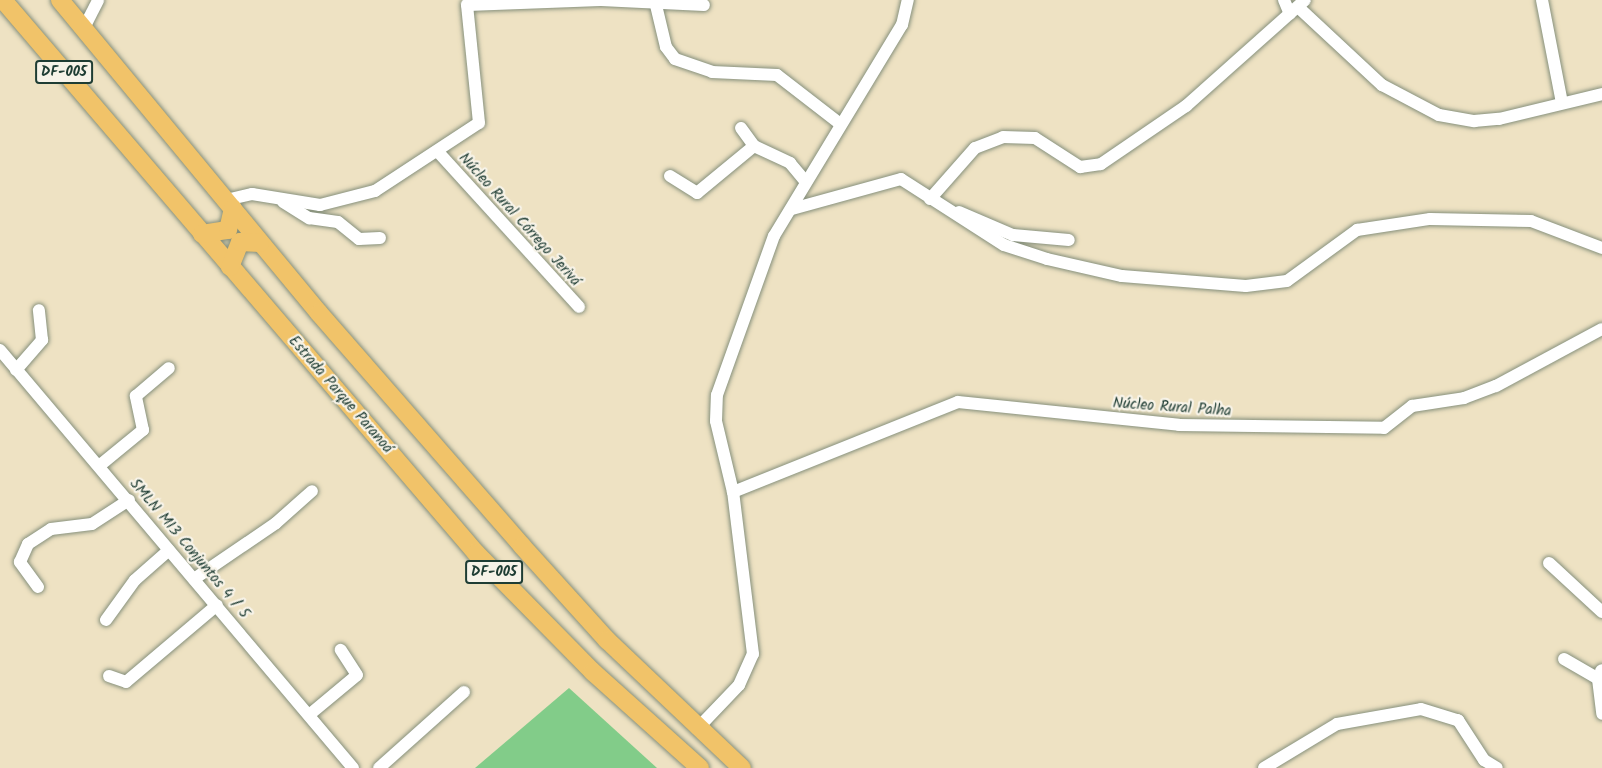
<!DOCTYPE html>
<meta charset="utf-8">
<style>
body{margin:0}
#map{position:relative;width:1602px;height:768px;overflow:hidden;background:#eee2c3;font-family:Kalam,sans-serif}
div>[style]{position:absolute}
.green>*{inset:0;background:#82cc89}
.roads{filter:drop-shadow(0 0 2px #86907c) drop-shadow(0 0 2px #86907c)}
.minor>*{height:12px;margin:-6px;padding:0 6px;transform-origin:6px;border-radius:6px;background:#fff}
.primary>*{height:18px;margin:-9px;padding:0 9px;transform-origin:9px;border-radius:9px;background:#f1c369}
span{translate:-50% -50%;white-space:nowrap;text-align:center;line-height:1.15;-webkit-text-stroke:4.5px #f7f3e8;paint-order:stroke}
.shield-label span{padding:2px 4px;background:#f7f3e8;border:2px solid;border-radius:4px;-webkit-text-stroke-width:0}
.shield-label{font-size:14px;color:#1f3d34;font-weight:700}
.street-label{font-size:15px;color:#1f3d34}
</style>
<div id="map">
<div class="green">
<i style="clip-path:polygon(569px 688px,657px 768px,475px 768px)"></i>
</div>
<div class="roads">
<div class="minor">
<i style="left:601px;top:0;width:103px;rotate:2.8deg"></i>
<i style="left:1284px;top:0;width:15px;rotate:67deg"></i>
<i style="left:1542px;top:0;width:105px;rotate:79deg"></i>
<i style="left:655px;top:1px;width:47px;rotate:76.6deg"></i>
<i style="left:666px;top:47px;width:15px;rotate:53deg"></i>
<i style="left:675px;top:59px;width:39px;rotate:19deg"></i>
<i style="left:712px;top:72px;width:65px;rotate:2.6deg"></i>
<i style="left:777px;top:75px;width:78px;rotate:37.7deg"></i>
<i style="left:1298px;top:7px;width:115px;rotate:42.9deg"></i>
<i style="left:1382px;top:85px;width:64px;rotate:27.8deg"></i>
<i style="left:1439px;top:115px;width:36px;rotate:10deg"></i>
<i style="left:1474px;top:121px;width:25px;rotate:-5deg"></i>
<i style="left:1499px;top:119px;width:106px;rotate:-13.6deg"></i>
<i style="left:84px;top:28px;width:31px;rotate:-63deg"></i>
<i style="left:741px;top:128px;width:22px;rotate:54deg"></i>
<i style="left:439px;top:153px;width:208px;rotate:47.7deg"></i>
<i style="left:670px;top:176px;width:32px;rotate:32deg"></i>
<i style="left:697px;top:193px;width:74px;rotate:-39.5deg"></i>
<i style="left:754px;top:146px;width:40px;rotate:25deg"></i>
<i style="left:790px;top:163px;width:23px;rotate:50deg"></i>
<i style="left:930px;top:199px;width:68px;rotate:-48.6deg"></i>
<i style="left:975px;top:148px;width:30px;rotate:-21deg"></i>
<i style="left:1003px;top:137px;width:32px;rotate:2deg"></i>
<i style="left:1035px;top:138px;width:54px;rotate:32.8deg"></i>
<i style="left:1080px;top:167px;width:21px;rotate:-8deg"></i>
<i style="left:1101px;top:164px;width:103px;rotate:-34.3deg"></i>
<i style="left:1186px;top:106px;width:159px;rotate:-41.7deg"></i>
<i style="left:226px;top:200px;width:27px;rotate:-13deg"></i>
<i style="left:252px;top:194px;width:69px;rotate:9.2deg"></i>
<i style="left:320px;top:205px;width:57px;rotate:-14.3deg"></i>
<i style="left:375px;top:191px;width:124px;rotate:-33.2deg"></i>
<i style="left:479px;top:123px;width:119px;rotate:-95.8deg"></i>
<i style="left:467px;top:5px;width:134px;rotate:-2.1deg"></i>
<i style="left:283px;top:202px;width:31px;rotate:32deg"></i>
<i style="left:309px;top:218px;width:29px;rotate:8deg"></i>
<i style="left:338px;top:222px;width:27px;rotate:39deg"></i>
<i style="left:359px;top:239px;width:21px;rotate:-3deg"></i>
<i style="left:792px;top:209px;width:113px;rotate:-15.4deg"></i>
<i style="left:901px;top:179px;width:122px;rotate:32.7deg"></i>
<i style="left:1004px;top:245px;width:45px;rotate:18deg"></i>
<i style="left:1047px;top:259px;width:77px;rotate:12.8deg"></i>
<i style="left:1122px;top:276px;width:124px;rotate:4.6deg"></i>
<i style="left:1246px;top:286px;width:41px;rotate:-7deg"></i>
<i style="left:1287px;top:281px;width:87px;rotate:-36.1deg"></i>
<i style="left:1357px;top:230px;width:74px;rotate:-8.6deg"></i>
<i style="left:1430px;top:219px;width:101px;rotate:1.1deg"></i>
<i style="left:1531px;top:221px;width:76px;rotate:20.8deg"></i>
<i style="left:959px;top:212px;width:59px;rotate:23.1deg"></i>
<i style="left:1013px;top:235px;width:56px;rotate:5.1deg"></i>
<i style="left:0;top:350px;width:547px;rotate:49.82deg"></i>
<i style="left:16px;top:370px;width:40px;rotate:-49deg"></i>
<i style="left:42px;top:340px;width:30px;rotate:-96deg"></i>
<i style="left:99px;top:466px;width:57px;rotate:-39.3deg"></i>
<i style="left:143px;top:430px;width:35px;rotate:-102deg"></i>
<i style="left:136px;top:396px;width:43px;rotate:-40.3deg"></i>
<i style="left:733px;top:492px;width:242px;rotate:-21.8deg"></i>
<i style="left:958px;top:402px;width:222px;rotate:5.9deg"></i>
<i style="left:1179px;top:425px;width:205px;rotate:0.8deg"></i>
<i style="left:1384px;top:428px;width:36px;rotate:-38deg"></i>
<i style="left:1412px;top:406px;width:53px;rotate:-8.7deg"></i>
<i style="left:1464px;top:398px;width:34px;rotate:-21deg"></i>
<i style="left:1496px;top:386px;width:120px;rotate:-28.3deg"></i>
<i style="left:1549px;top:563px;width:72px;rotate:42.8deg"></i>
<i style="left:194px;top:579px;width:99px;rotate:-34.3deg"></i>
<i style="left:276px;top:523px;width:48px;rotate:-41.6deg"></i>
<i style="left:38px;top:587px;width:31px;rotate:-126deg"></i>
<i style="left:20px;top:562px;width:20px;rotate:-66deg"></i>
<i style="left:28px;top:544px;width:27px;rotate:-33deg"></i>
<i style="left:51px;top:529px;width:41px;rotate:-7deg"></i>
<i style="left:92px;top:524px;width:44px;rotate:-33deg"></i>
<i style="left:106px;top:620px;width:49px;rotate:-54.1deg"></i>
<i style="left:135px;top:580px;width:45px;rotate:-41.4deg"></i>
<i style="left:1564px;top:659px;width:39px;rotate:30deg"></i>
<i style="left:1598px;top:679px;width:35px;rotate:83deg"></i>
<i style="left:1601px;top:671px;width:1px;rotate:-45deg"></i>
<i style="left:109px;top:676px;width:18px;rotate:19deg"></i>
<i style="left:126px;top:682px;width:119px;rotate:-40.2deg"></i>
<i style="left:309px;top:715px;width:62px;rotate:-39.8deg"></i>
<i style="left:357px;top:675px;width:30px;rotate:-123deg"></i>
<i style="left:697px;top:729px;width:61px;rotate:-46.3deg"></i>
<i style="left:739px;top:685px;width:34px;rotate:-66deg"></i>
<i style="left:753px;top:654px;width:163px;rotate:-97deg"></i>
<i style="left:733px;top:492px;width:73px;rotate:-103.5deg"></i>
<i style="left:716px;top:421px;width:26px;rotate:-88deg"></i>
<i style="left:717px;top:395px;width:169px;rotate:-70.3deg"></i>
<i style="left:774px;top:236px;width:247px;rotate:-58.8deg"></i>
<i style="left:902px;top:25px;width:26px;rotate:-77deg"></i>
<i style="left:379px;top:768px;width:114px;rotate:-41.8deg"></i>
<i style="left:1264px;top:768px;width:85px;rotate:-31.1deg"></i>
<i style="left:1337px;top:724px;width:85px;rotate:-10.1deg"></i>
<i style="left:1421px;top:709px;width:39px;rotate:17deg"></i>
<i style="left:1458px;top:720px;width:48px;rotate:57deg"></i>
<i style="left:1484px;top:760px;width:15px;rotate:32deg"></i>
</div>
<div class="primary">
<i style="left:3px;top:0;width:728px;rotate:49.46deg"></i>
<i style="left:476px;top:553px;width:167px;rotate:45.5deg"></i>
<i style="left:593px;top:672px;width:144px;rotate:41.9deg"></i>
<i style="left:60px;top:0;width:406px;rotate:50.4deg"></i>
<i style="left:319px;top:313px;width:309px;rotate:48.9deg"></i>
<i style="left:522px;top:546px;width:127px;rotate:47.9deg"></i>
<i style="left:607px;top:640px;width:186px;rotate:43.5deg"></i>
<i style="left:202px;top:234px;width:26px;rotate:-9deg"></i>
<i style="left:228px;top:230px;width:22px;rotate:-77deg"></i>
<i style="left:230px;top:267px;width:27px;rotate:-68deg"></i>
<i style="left:240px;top:242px;width:20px;rotate:3deg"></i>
</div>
</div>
<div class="shield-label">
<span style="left:64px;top:72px">DF-005</span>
<span style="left:494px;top:572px">DF-005</span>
</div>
<div class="street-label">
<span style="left:519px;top:220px;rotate:48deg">Núcleo Rural Córrego Jerivá</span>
<span style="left:340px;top:395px;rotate:49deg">Estrada Parque Paranoá</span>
<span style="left:1172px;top:408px;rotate:4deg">Núcleo Rural Palha</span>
<span style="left:189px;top:549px;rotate:50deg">SMLN MI3 Conjuntos 4 / 5</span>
</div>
</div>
